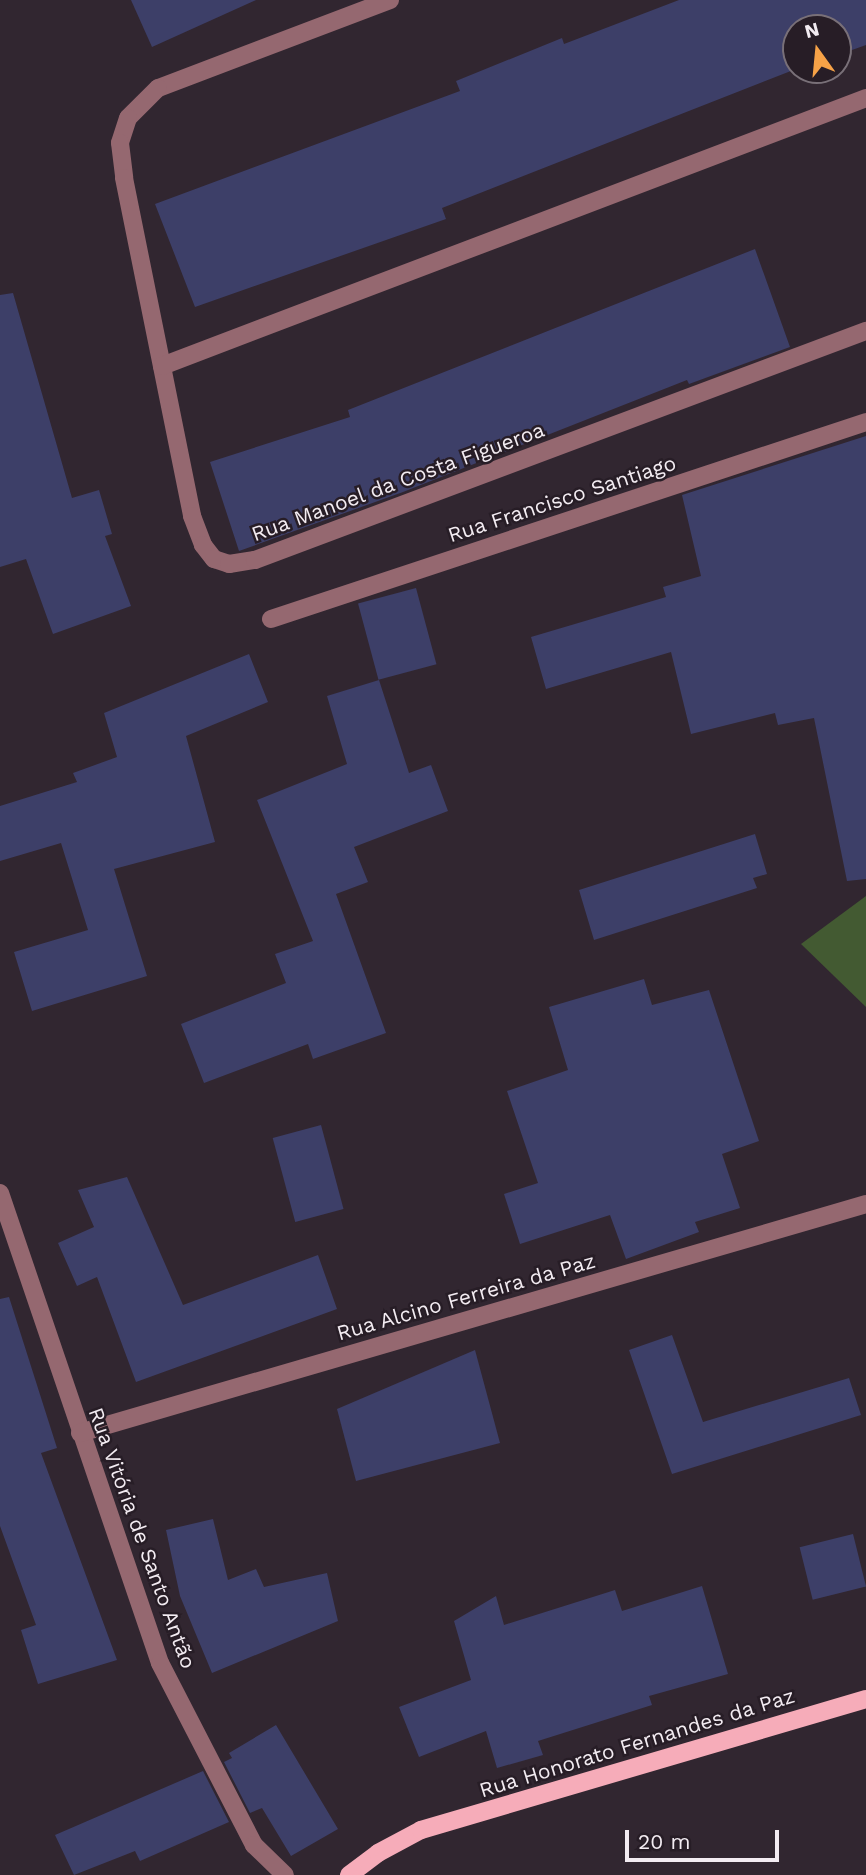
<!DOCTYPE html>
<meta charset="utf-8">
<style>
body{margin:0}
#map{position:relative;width:866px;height:1875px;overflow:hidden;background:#312630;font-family:"Work Sans",sans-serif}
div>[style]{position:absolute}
.forest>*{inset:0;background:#435a32}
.building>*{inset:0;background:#3d3f68;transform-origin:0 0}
.minor>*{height:18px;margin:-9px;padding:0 9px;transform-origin:9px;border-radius:9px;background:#956870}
.major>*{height:18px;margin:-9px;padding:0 9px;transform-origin:9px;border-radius:9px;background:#f6acb9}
span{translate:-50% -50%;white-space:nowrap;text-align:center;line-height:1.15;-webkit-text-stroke:5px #271d26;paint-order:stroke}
.street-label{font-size:21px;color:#f3ecf2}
.north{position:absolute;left:782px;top:14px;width:70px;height:70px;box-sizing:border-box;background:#271d26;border:2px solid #797078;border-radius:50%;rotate:345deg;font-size:19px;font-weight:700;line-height:28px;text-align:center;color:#f3ecf2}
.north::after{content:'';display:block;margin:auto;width:24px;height:32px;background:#f6a247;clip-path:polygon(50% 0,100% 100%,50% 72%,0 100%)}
.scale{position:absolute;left:625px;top:1830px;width:154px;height:32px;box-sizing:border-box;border:4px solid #f3ecf2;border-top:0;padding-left:9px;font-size:21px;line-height:24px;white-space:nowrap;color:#f3ecf2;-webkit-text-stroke:5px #271d26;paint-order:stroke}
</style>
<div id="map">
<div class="forest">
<i style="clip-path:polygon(866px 896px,866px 1007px,801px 944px)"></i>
</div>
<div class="building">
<i style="clip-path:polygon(131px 0,256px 0,152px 47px)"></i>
<i style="clip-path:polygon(679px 0,866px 0,866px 45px,838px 55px,838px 28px,796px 28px,796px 69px,442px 208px,446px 219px,195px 307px,155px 204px,460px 91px,456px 81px,562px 38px,564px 44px)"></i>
<i style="clip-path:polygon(755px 249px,790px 347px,689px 384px,687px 380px,403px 492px,239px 551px,210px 462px,350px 417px,348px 410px)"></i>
<i style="clip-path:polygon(13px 293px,72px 498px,99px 490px,112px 534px,105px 536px,131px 606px,53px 634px,26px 559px,0 567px,0 295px)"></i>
<i style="clip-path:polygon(866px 436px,866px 879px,847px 881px,814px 718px,778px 725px,775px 713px,691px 734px,671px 652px,546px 689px,531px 637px,666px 597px,663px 587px,701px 576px,682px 495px)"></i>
<i style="left:416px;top:588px;width:79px;height:60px;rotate:75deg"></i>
<i style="clip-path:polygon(249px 654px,268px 702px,186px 736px,215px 842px,114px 869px,147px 976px,32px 1011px,14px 952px,88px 930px,61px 843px,0 861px,0 806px,77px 782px,73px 773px,117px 757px,104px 713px)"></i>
<i style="clip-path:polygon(379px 680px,409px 773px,431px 765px,448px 811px,354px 847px,368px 882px,336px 894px,386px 1033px,313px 1059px,308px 1044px,204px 1083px,181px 1024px,286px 983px,275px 954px,313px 941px,257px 800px,347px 764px,327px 696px)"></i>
<i style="clip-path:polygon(755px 834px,767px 874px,753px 878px,757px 888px,594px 940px,579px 890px)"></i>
<i style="clip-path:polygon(644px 979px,652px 1005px,709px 990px,759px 1141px,722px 1154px,740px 1208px,695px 1222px,699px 1232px,626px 1259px,610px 1215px,520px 1244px,504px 1194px,538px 1183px,507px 1091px,568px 1070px,549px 1007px)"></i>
<i style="left:321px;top:1125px;width:87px;height:50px;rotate:75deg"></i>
<i style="clip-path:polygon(127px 1177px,183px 1305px,318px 1255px,337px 1309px,136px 1382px,97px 1277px,77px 1286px,58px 1243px,94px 1227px,78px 1190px)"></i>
<i style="clip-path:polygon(9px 1297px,57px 1448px,41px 1453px,117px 1660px,38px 1684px,21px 1630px,36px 1625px,0 1526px,0 1299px)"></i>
<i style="clip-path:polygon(672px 1335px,703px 1422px,849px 1378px,861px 1415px,672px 1474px,629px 1350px)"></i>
<i style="clip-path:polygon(475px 1350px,500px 1443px,356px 1481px,337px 1409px)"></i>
<i style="clip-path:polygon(213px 1519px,228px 1580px,256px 1569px,264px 1587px,327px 1573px,338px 1621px,212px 1673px,180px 1596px,166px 1530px)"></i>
<i style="left:853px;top:1534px;width:54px;height:55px;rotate:76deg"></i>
<i style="clip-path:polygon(702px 1586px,728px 1674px,649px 1696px,652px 1705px,538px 1741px,543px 1755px,497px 1768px,486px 1731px,419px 1757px,399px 1707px,471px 1680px,454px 1621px,496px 1596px,504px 1625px,615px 1590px,622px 1611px)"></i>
<i style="clip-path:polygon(276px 1725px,338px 1829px,291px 1856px,262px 1808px,250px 1813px,224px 1762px,232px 1758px,229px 1753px)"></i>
<i style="clip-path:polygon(203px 1771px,229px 1822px,140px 1861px,135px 1851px,74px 1875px,55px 1835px)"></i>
</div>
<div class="minor">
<i style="left:390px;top:0;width:248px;rotate:159.2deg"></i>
<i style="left:158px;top:88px;width:42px;rotate:135deg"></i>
<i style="left:128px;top:118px;width:26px;rotate:108deg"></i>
<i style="left:120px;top:143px;width:35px;rotate:83deg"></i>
<i style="left:124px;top:178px;width:345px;rotate:78.6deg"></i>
<i style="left:192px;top:516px;width:31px;rotate:69deg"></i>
<i style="left:203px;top:545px;width:18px;rotate:52deg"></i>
<i style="left:214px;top:559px;width:16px;rotate:18deg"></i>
<i style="left:229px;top:564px;width:26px;rotate:-9deg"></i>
<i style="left:255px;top:560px;width:653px;rotate:-20.55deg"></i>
<i style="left:162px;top:366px;width:753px;rotate:-20.84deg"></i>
<i style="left:271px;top:619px;width:627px;rotate:-18.32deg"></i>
<i style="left:0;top:1193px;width:496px;rotate:71.2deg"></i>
<i style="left:160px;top:1663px;width:205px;rotate:62.7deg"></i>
<i style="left:254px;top:1845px;width:43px;rotate:44.1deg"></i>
<i style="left:80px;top:1433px;width:819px;rotate:-16.24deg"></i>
</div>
<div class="major">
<i style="left:349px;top:1875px;width:36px;rotate:-37deg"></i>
<i style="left:378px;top:1853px;width:49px;rotate:-28.1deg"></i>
<i style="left:421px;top:1830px;width:464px;rotate:-16.4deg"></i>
</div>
<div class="street-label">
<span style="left:398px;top:482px;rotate:-20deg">Rua Manoel da Costa Figueroa</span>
<span style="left:562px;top:499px;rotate:-18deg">Rua Francisco Santiago</span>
<span style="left:466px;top:1297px;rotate:-16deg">Rua Alcino Ferreira da Paz</span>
<span style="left:142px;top:1538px;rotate:70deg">Rua Vitória de Santo Antão</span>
<span style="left:637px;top:1743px;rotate:-17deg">Rua Honorato Fernandes da Paz</span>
</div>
<div class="north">N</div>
<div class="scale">20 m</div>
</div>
